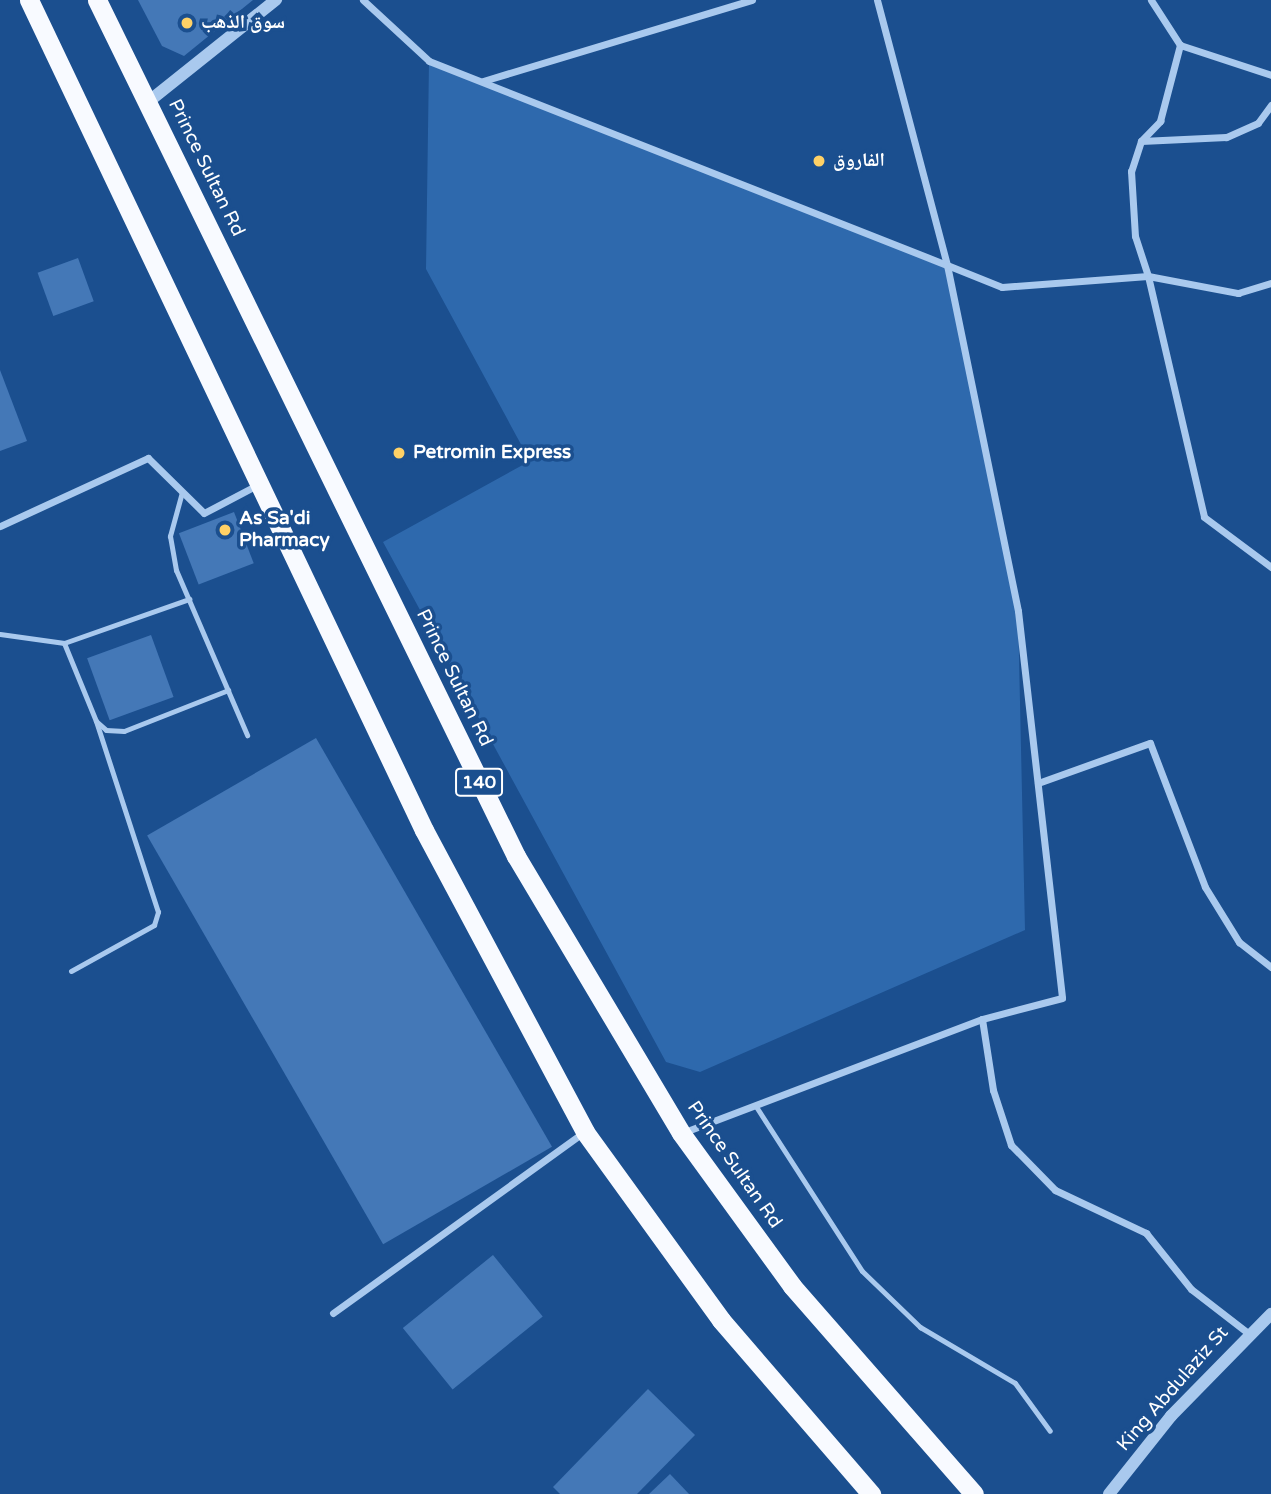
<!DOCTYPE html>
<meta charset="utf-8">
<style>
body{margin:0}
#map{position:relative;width:1271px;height:1494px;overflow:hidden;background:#1b4f8f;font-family:"Varela Round","Noto Naskh Arabic",sans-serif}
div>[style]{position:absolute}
.green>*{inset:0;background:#2e69ad}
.building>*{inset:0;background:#4478b7;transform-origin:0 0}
.service>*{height:5px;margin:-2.5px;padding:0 2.5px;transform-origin:2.5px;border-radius:2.5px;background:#a9c9ee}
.minor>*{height:7px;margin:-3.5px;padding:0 3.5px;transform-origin:3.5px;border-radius:3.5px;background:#a9c9ee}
.tertiary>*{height:12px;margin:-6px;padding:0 6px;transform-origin:6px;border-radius:6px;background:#a9c9ee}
.trunk>*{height:19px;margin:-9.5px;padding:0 9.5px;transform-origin:9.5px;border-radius:9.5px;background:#f8faff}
.dots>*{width:19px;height:19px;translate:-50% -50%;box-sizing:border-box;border:4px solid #1b4f8f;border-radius:50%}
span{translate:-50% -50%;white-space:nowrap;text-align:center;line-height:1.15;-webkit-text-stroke:7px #1b4f8f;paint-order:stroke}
.shield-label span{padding:2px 5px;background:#1b4f8f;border:2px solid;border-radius:5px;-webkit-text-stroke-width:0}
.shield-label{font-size:18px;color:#fff;font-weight:700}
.poi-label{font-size:19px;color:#fff;font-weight:700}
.left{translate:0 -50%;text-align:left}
.street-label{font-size:19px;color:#fff}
</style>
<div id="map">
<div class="green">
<i style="clip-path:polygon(429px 61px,947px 265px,1018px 611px,1025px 930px,700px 1072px,666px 1062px,383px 542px,530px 461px,426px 269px)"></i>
</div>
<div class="building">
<i style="clip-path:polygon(138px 0,253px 0,184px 56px,162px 46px)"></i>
<i style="left:78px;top:258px;width:46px;height:43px;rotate:70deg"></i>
<i style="clip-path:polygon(0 370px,27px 441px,0 451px)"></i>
<i style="left:234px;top:512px;width:55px;height:59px;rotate:69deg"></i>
<i style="left:151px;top:635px;width:66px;height:68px;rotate:70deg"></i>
<i style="left:316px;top:738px;width:472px;height:195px;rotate:60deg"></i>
<i style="left:493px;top:1255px;width:79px;height:116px;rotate:51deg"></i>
<i style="clip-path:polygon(648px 1389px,695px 1435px,637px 1494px,560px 1494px,553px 1487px)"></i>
<i style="clip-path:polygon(670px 1474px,689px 1494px,649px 1494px)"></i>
</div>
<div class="service">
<i style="left:182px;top:492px;width:46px;rotate:105.3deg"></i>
<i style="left:170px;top:536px;width:35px;rotate:80deg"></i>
<i style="left:176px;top:570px;width:180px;rotate:66.7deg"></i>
<i style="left:0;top:634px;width:65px;rotate:8deg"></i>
<i style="left:64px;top:643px;width:133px;rotate:-19.4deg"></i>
<i style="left:64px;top:643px;width:84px;rotate:67.7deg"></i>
<i style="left:96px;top:721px;width:13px;rotate:42deg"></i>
<i style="left:106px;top:730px;width:18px;rotate:3deg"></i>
<i style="left:124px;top:731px;width:112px;rotate:-21.5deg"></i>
<i style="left:71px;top:971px;width:95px;rotate:-29deg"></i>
<i style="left:154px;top:925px;width:14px;rotate:-73deg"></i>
<i style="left:158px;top:912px;width:201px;rotate:-108deg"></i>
<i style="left:755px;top:1105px;width:197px;rotate:57.2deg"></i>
<i style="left:862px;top:1271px;width:81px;rotate:44deg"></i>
<i style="left:920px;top:1327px;width:110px;rotate:30.5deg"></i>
<i style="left:1015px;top:1383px;width:59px;rotate:53.9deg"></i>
</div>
<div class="minor">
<i style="left:363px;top:0;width:90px;rotate:42.7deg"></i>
<i style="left:429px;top:61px;width:557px;rotate:21.5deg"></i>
<i style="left:947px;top:265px;width:353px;rotate:78.4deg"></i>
<i style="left:1018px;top:611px;width:389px;rotate:83.5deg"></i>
<i style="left:1062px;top:998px;width:83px;rotate:165.3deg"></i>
<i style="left:982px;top:1019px;width:321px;rotate:159.2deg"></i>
<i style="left:877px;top:0;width:274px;rotate:75.2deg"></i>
<i style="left:947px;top:265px;width:59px;rotate:21.8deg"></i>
<i style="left:1002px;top:287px;width:146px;rotate:-4.3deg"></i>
<i style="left:1148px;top:276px;width:247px;rotate:76.9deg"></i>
<i style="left:1204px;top:517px;width:84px;rotate:36.7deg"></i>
<i style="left:1151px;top:0;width:54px;rotate:57.2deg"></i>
<i style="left:483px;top:81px;width:281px;rotate:-16.8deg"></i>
<i style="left:1271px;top:105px;width:22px;rotate:126deg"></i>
<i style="left:1258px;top:123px;width:35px;rotate:156deg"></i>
<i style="left:1226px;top:137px;width:85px;rotate:177.3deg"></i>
<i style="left:1141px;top:141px;width:32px;rotate:108deg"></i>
<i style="left:1131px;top:171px;width:65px;rotate:86.5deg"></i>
<i style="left:1135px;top:236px;width:42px;rotate:72deg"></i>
<i style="left:1148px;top:276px;width:92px;rotate:10.7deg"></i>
<i style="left:1238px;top:293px;width:34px;rotate:-17deg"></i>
<i style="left:1141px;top:141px;width:28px;rotate:-46deg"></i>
<i style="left:1160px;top:121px;width:79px;rotate:-75.3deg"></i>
<i style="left:1180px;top:45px;width:96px;rotate:18.2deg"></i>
<i style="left:0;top:526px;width:163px;rotate:-24.7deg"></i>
<i style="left:148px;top:458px;width:78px;rotate:44.5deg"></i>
<i style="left:204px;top:513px;width:60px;rotate:-27.8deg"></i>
<i style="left:1038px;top:783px;width:119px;rotate:-19.7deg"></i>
<i style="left:1150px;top:743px;width:154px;rotate:69.1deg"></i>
<i style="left:1205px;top:887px;width:65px;rotate:58.3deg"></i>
<i style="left:1239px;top:942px;width:41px;rotate:38deg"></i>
<i style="left:982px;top:1019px;width:72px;rotate:81.2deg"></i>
<i style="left:993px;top:1090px;width:58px;rotate:71.9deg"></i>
<i style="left:1011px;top:1145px;width:63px;rotate:45.6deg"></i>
<i style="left:1055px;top:1190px;width:101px;rotate:25.3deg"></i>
<i style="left:1146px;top:1233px;width:72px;rotate:51.2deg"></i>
<i style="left:1191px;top:1289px;width:72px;rotate:37.7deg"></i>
<i style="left:333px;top:1313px;width:309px;rotate:-35.8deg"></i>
</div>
<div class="tertiary">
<i style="left:148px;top:102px;width:164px;rotate:-38.6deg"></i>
<i style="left:1109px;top:1494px;width:100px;rotate:-51.5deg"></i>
<i style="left:1171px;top:1416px;width:143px;rotate:-45.6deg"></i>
</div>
<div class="trunk">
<i style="left:29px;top:0;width:919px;rotate:64.55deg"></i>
<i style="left:424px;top:830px;width:342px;rotate:61.9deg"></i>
<i style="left:585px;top:1132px;width:232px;rotate:54.1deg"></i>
<i style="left:721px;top:1320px;width:230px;rotate:49.2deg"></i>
<i style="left:97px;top:0;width:953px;rotate:63.92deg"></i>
<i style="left:516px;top:856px;width:322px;rotate:59.2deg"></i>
<i style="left:681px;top:1133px;width:189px;rotate:54deg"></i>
<i style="left:792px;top:1286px;width:276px;rotate:48.8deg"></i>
</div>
<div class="dots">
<i style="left:187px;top:23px;background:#ffd166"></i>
<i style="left:819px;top:161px;background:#ffd166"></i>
<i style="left:399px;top:453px;background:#ffd166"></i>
<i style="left:225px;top:530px;background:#ffd166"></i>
</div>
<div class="shield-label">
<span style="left:479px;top:782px">140</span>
</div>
<div class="poi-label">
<span class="left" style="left:201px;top:23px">سوق الذهب</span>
<span class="left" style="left:833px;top:161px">الفاروق</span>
<span class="left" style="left:413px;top:453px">Petromin Express</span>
<span class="left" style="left:239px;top:530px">As Sa'di<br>Pharmacy</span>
</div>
<div class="street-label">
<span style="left:206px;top:168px;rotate:64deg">Prince Sultan Rd</span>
<span style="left:454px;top:678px;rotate:64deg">Prince Sultan Rd</span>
<span style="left:734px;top:1165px;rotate:55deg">Prince Sultan Rd</span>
<span style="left:1173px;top:1389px;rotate:-49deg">King Abdulaziz St</span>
</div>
</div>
